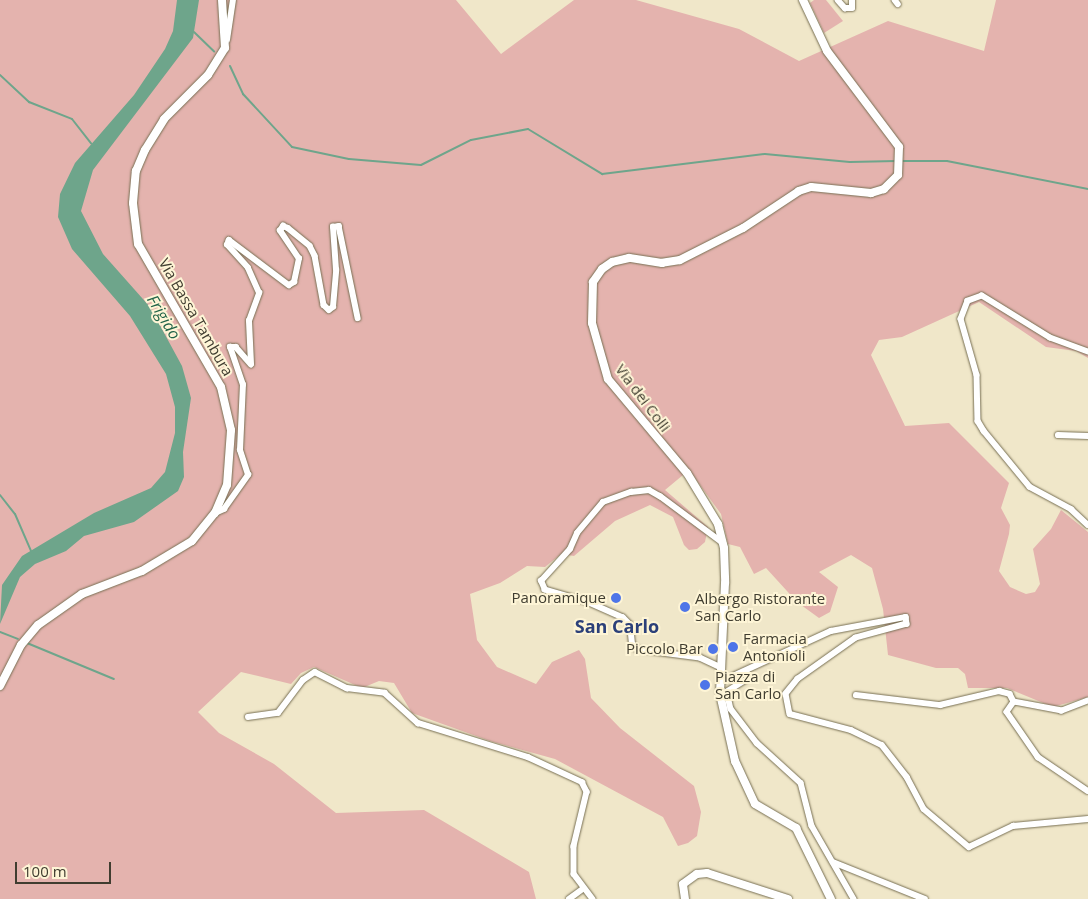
<!DOCTYPE html>
<style>
body{margin:0}
#map{position:relative;width:1088px;height:899px;overflow:hidden;background:#f0e7c9;font-family:"Open Sans",sans-serif}
div>[style]{position:absolute}
.green>*{inset:0;background:#e4b3ae}
.water>*{inset:0;background:#6ea58b}
.stream>*{height:2px;margin:-1px;padding:0 1px;transform-origin:1px;border-radius:1px;background:#6ea58b}
.roads{filter:drop-shadow(0 0 1px #776f53) drop-shadow(0 0 1px #776f53)}
.minor>*{height:5.5px;margin:-2.75px;padding:0 2.75px;transform-origin:2.75px;border-radius:2.75px;background:#fff}
.tertiary>*{height:8px;margin:-4px;padding:0 4px;transform-origin:4px;border-radius:4px;background:#fff}
.dots>*{width:14px;height:14px;translate:-50% -50%;box-sizing:border-box;border:2px solid #fef5d6;border-radius:50%}
span{translate:-50% -50%;white-space:nowrap;text-align:center;line-height:1.15;-webkit-text-stroke:4px #fef5d6;paint-order:stroke}
.street-label{font-size:15px;color:#403d30}
.poi-label{font-size:15px;color:#403d30}
.right{translate:-100% -50%;text-align:right}
.left{translate:0 -50%;text-align:left}
.water-label{font-size:16px;color:#206348;font-style:italic}
.quarter-label{font-size:18px;color:#2c4079;font-weight:700}
.scale{position:absolute;left:15px;top:862px;width:96px;height:22px;box-sizing:border-box;border:2px solid #403d30;border-top:0;padding-left:6px;font-size:15px;line-height:18px;white-space:nowrap;color:#403d30;-webkit-text-stroke:4px #fef5d6;paint-order:stroke}
</style>
<div id="map">
<div class="green">
<i style="clip-path:polygon(0 0,456px 0,501px 54px,574px 0,636px 0,739px 29px,799px 61px,888px 21px,984px 51px,996px 0,1088px 0,1088px 358px,1076px 351px,1046px 347px,979px 302px,902px 337px,879px 340px,871px 355px,905px 426px,949px 423px,1009px 483px,1001px 508px,1010px 525px,1009px 534px,999px 571px,1010px 587px,1026px 594px,1035px 592px,1040px 584px,1033px 549px,1051px 529px,1061px 510px,1088px 532px,1088px 697px,1053px 707px,1007px 688px,968px 688px,965px 674px,958px 668px,936px 668px,888px 655px,883px 609px,872px 568px,851px 555px,819px 572px,838px 587px,830px 612px,819px 618px,797px 602px,766px 568px,754px 574px,740px 547px,728px 544px,721px 514px,689px 470px,665px 490px,708px 527px,705px 542px,697px 549px,689px 550px,684px 545px,673px 517px,650px 505px,615px 521px,574px 556px,561px 554px,545px 567px,527px 566px,500px 583px,470px 594px,477px 640px,497px 667px,536px 684px,552px 662px,579px 650px,585px 659px,591px 698px,620px 728px,694px 786px,701px 812px,697px 836px,688px 843px,678px 846px,663px 817px,555px 759px,490px 741px,412px 713px,394px 683px,379px 681px,362px 688px,314px 667px,301px 673px,291px 684px,241px 672px,198px 712px,219px 733px,274px 764px,336px 813px,424px 810px,529px 872px,536px 899px,0 899px)"></i>
<i style="clip-path:polygon(814px 0,826px 0,843px 21px,824px 33px,810px 3px)"></i>
</div>
<div class="water">
<i style="clip-path:polygon(177px 0,199px 0,193px 38px,93px 170px,81px 211px,103px 254px,150px 307px,182px 366px,191px 398px,183px 452px,184px 477px,178px 491px,134px 522px,84px 536px,66px 551px,35px 564px,20px 577px,0 624px,2px 585px,22px 556px,94px 513px,151px 488px,165px 472px,175px 433px,175px 407px,166px 374px,130px 316px,72px 249px,58px 217px,60px 194px,75px 163px,134px 95px,165px 49px,173px 31px)"></i>
</div>
<div class="stream">
<i style="left:194px;top:32px;width:28px;rotate:44deg"></i>
<i style="left:230px;top:66px;width:31px;rotate:65deg"></i>
<i style="left:243px;top:94px;width:72px;rotate:47.2deg"></i>
<i style="left:292px;top:147px;width:58px;rotate:11.9deg"></i>
<i style="left:349px;top:159px;width:72px;rotate:4.8deg"></i>
<i style="left:421px;top:165px;width:56px;rotate:-26.6deg"></i>
<i style="left:471px;top:140px;width:58px;rotate:-10.9deg"></i>
<i style="left:528px;top:129px;width:87px;rotate:31.3deg"></i>
<i style="left:602px;top:174px;width:164px;rotate:-7deg"></i>
<i style="left:765px;top:154px;width:85px;rotate:5.4deg"></i>
<i style="left:850px;top:162px;width:46px;rotate:-1.2deg"></i>
<i style="left:0;top:75px;width:40px;rotate:43deg"></i>
<i style="left:29px;top:102px;width:46px;rotate:21.6deg"></i>
<i style="left:72px;top:119px;width:31px;rotate:52deg"></i>
<i style="left:901px;top:161px;width:46px"></i>
<i style="left:947px;top:161px;width:144px;rotate:11.2deg"></i>
<i style="left:0;top:495px;width:24px;rotate:52deg"></i>
<i style="left:15px;top:514px;width:40px;rotate:66.6deg"></i>
<i style="left:0;top:632px;width:19px;rotate:21deg"></i>
<i style="left:27px;top:643px;width:94px;rotate:22.5deg"></i>
</div>
<div class="roads">
<div class="minor">
<i style="left:838px;top:0;width:11px;rotate:49deg"></i>
<i style="left:845px;top:8px;width:7px"></i>
<i style="left:852px;top:8px;width:8px;rotate:-90deg"></i>
<i style="left:895px;top:0;width:5px;rotate:53deg"></i>
<i style="left:227px;top:40px;width:40px;rotate:-81.5deg"></i>
<i style="left:1088px;top:352px;width:40px;rotate:-159.8deg"></i>
<i style="left:1050px;top:338px;width:80px;rotate:-148.3deg"></i>
<i style="left:982px;top:296px;width:15px;rotate:160deg"></i>
<i style="left:968px;top:301px;width:19px;rotate:111deg"></i>
<i style="left:961px;top:319px;width:58px;rotate:74.1deg"></i>
<i style="left:977px;top:375px;width:46px;rotate:88.8deg"></i>
<i style="left:978px;top:421px;width:12px;rotate:59deg"></i>
<i style="left:984px;top:431px;width:72px;rotate:50.6deg"></i>
<i style="left:1030px;top:487px;width:47px;rotate:28.2deg"></i>
<i style="left:1071px;top:509px;width:23px;rotate:43deg"></i>
<i style="left:1058px;top:435px;width:30px;rotate:2deg"></i>
<i style="left:215px;top:513px;width:10px;rotate:-24deg"></i>
<i style="left:224px;top:509px;width:42px;rotate:-54.8deg"></i>
<i style="left:248px;top:475px;width:26px;rotate:-108deg"></i>
<i style="left:240px;top:450px;width:65px;rotate:-87.4deg"></i>
<i style="left:243px;top:385px;width:40px;rotate:-108.9deg"></i>
<i style="left:230px;top:347px;width:6px"></i>
<i style="left:236px;top:347px;width:23px;rotate:49deg"></i>
<i style="left:251px;top:364px;width:43px;rotate:-92.7deg"></i>
<i style="left:249px;top:321px;width:30px;rotate:-70deg"></i>
<i style="left:259px;top:293px;width:27px;rotate:-114deg"></i>
<i style="left:248px;top:268px;width:31px;rotate:-132deg"></i>
<i style="left:227px;top:245px;width:5px;rotate:-68deg"></i>
<i style="left:229px;top:240px;width:75px;rotate:36.9deg"></i>
<i style="left:289px;top:285px;width:6px;rotate:-31deg"></i>
<i style="left:294px;top:282px;width:24px;rotate:-78deg"></i>
<i style="left:299px;top:259px;width:34px;rotate:-124deg"></i>
<i style="left:280px;top:231px;width:6px;rotate:-59deg"></i>
<i style="left:283px;top:226px;width:5px;rotate:22deg"></i>
<i style="left:288px;top:228px;width:28px;rotate:39deg"></i>
<i style="left:310px;top:246px;width:11px;rotate:63deg"></i>
<i style="left:315px;top:256px;width:50px;rotate:79.6deg"></i>
<i style="left:324px;top:305px;width:7px;rotate:45deg"></i>
<i style="left:329px;top:310px;width:5px;rotate:-37deg"></i>
<i style="left:333px;top:307px;width:37px;rotate:-85deg"></i>
<i style="left:336px;top:270px;width:43px;rotate:-94deg"></i>
<i style="left:333px;top:227px;width:6px;rotate:-9deg"></i>
<i style="left:339px;top:226px;width:94px;rotate:78.3deg"></i>
<i style="left:721px;top:668px;width:23px;rotate:-155deg"></i>
<i style="left:700px;top:658px;width:63px;rotate:-172.6deg"></i>
<i style="left:638px;top:650px;width:8px;rotate:-135deg"></i>
<i style="left:632px;top:644px;width:19px;rotate:-96deg"></i>
<i style="left:630px;top:625px;width:10px;rotate:-135deg"></i>
<i style="left:623px;top:618px;width:36px;rotate:-156deg"></i>
<i style="left:590px;top:603px;width:47px;rotate:-163.9deg"></i>
<i style="left:545px;top:590px;width:10px;rotate:-114deg"></i>
<i style="left:541px;top:581px;width:43px;rotate:-47.8deg"></i>
<i style="left:570px;top:549px;width:17px;rotate:-66deg"></i>
<i style="left:577px;top:533px;width:40px;rotate:-50deg"></i>
<i style="left:603px;top:502px;width:30px;rotate:-20deg"></i>
<i style="left:631px;top:492px;width:18px;rotate:-6deg"></i>
<i style="left:649px;top:490px;width:13px;rotate:29deg"></i>
<i style="left:660px;top:496px;width:79px;rotate:36.7deg"></i>
<i style="left:747px;top:672px;width:7px;rotate:82deg"></i>
<i style="left:748px;top:679px;width:25px;rotate:148deg"></i>
<i style="left:727px;top:692px;width:17px;rotate:77deg"></i>
<i style="left:731px;top:709px;width:43px;rotate:52.6deg"></i>
<i style="left:757px;top:743px;width:59px;rotate:42.3deg"></i>
<i style="left:801px;top:783px;width:44px;rotate:75.7deg"></i>
<i style="left:812px;top:826px;width:84px;rotate:60.1deg"></i>
<i style="left:720px;top:682px;width:122px;rotate:-24.7deg"></i>
<i style="left:831px;top:631px;width:76px;rotate:-10.6deg"></i>
<i style="left:906px;top:617px;width:7px;rotate:82deg"></i>
<i style="left:907px;top:624px;width:53px;rotate:164.6deg"></i>
<i style="left:856px;top:638px;width:71px;rotate:144.7deg"></i>
<i style="left:798px;top:679px;width:19px;rotate:129deg"></i>
<i style="left:786px;top:694px;width:20px;rotate:79deg"></i>
<i style="left:790px;top:714px;width:63px;rotate:14.7deg"></i>
<i style="left:851px;top:730px;width:34px;rotate:26deg"></i>
<i style="left:882px;top:745px;width:41px;rotate:52deg"></i>
<i style="left:907px;top:777px;width:36px;rotate:62deg"></i>
<i style="left:924px;top:809px;width:59px;rotate:40.2deg"></i>
<i style="left:969px;top:847px;width:49px;rotate:-25.5deg"></i>
<i style="left:1013px;top:826px;width:75px;rotate:-5.3deg"></i>
<i style="left:856px;top:695px;width:85px;rotate:6.8deg"></i>
<i style="left:940px;top:705px;width:61px;rotate:-13.3deg"></i>
<i style="left:999px;top:691px;width:11px;rotate:15deg"></i>
<i style="left:1010px;top:694px;width:9px;rotate:63deg"></i>
<i style="left:1088px;top:701px;width:28px;rotate:159deg"></i>
<i style="left:1062px;top:711px;width:49px;rotate:-169.4deg"></i>
<i style="left:1014px;top:702px;width:12px;rotate:125deg"></i>
<i style="left:1007px;top:712px;width:55px;rotate:55.4deg"></i>
<i style="left:1038px;top:757px;width:60px;rotate:34.2deg"></i>
<i style="left:248px;top:717px;width:30px;rotate:-8deg"></i>
<i style="left:278px;top:713px;width:41px;rotate:-52.9deg"></i>
<i style="left:303px;top:680px;width:14px;rotate:-34deg"></i>
<i style="left:315px;top:672px;width:36px;rotate:27deg"></i>
<i style="left:347px;top:688px;width:38px;rotate:7deg"></i>
<i style="left:385px;top:693px;width:45px;rotate:42.3deg"></i>
<i style="left:418px;top:723px;width:115px;rotate:17.2deg"></i>
<i style="left:528px;top:757px;width:60px;rotate:24.8deg"></i>
<i style="left:582px;top:782px;width:11px;rotate:63deg"></i>
<i style="left:587px;top:792px;width:56px;rotate:103.5deg"></i>
<i style="left:574px;top:846px;width:28px;rotate:90deg"></i>
<i style="left:574px;top:874px;width:31px;rotate:53deg"></i>
<i style="left:833px;top:862px;width:99px;rotate:21.9deg"></i>
<i style="left:569px;top:899px;width:17px;rotate:-36deg"></i>
</div>
<div class="tertiary">
<i style="left:803px;top:0;width:56px;rotate:64.8deg"></i>
<i style="left:827px;top:51px;width:120px;rotate:53.1deg"></i>
<i style="left:899px;top:147px;width:28px;rotate:92deg"></i>
<i style="left:898px;top:175px;width:20px;rotate:135deg"></i>
<i style="left:884px;top:189px;width:14px;rotate:163deg"></i>
<i style="left:871px;top:193px;width:60px;rotate:-174.3deg"></i>
<i style="left:811px;top:187px;width:13px;rotate:162deg"></i>
<i style="left:799px;top:191px;width:67px;rotate:146.5deg"></i>
<i style="left:743px;top:228px;width:71px;rotate:153.1deg"></i>
<i style="left:680px;top:260px;width:18px;rotate:171deg"></i>
<i style="left:662px;top:263px;width:33px;rotate:-171deg"></i>
<i style="left:629px;top:258px;width:17px;rotate:167deg"></i>
<i style="left:612px;top:262px;width:12px;rotate:145deg"></i>
<i style="left:602px;top:269px;width:16px;rotate:125deg"></i>
<i style="left:593px;top:282px;width:41px;rotate:91.4deg"></i>
<i style="left:592px;top:323px;width:58px;rotate:74.1deg"></i>
<i style="left:608px;top:379px;width:123px;rotate:50deg"></i>
<i style="left:687px;top:473px;width:60px;rotate:58.7deg"></i>
<i style="left:718px;top:524px;width:25px;rotate:76deg"></i>
<i style="left:724px;top:548px;width:35px;rotate:88deg"></i>
<i style="left:725px;top:583px;width:111px;rotate:92.6deg"></i>
<i style="left:720px;top:694px;width:69px;rotate:77.4deg"></i>
<i style="left:735px;top:761px;width:47px;rotate:65.1deg"></i>
<i style="left:755px;top:804px;width:48px;rotate:30.3deg"></i>
<i style="left:796px;top:828px;width:79px;rotate:63.8deg"></i>
<i style="left:0;top:686px;width:46px;rotate:-62.9deg"></i>
<i style="left:21px;top:645px;width:26px;rotate:-50deg"></i>
<i style="left:38px;top:625px;width:54px;rotate:-35.2deg"></i>
<i style="left:82px;top:594px;width:64px;rotate:-21deg"></i>
<i style="left:142px;top:571px;width:58px;rotate:-31deg"></i>
<i style="left:192px;top:541px;width:36px;rotate:-51deg"></i>
<i style="left:215px;top:513px;width:30px;rotate:-67deg"></i>
<i style="left:227px;top:485px;width:55px;rotate:-85.8deg"></i>
<i style="left:231px;top:430px;width:44px;rotate:-103.1deg"></i>
<i style="left:221px;top:387px;width:165px;rotate:-120.1deg"></i>
<i style="left:138px;top:244px;width:41px;rotate:-97deg"></i>
<i style="left:133px;top:203px;width:32px;rotate:-85deg"></i>
<i style="left:136px;top:171px;width:23px;rotate:-67deg"></i>
<i style="left:145px;top:150px;width:36px;rotate:-58deg"></i>
<i style="left:164px;top:119px;width:62px;rotate:-45deg"></i>
<i style="left:208px;top:75px;width:32px;rotate:-58deg"></i>
<i style="left:225px;top:48px;width:48px;rotate:-93.6deg"></i>
<i style="left:685px;top:899px;width:15px;rotate:-98deg"></i>
<i style="left:683px;top:884px;width:17px;rotate:-36deg"></i>
<i style="left:697px;top:874px;width:10px;rotate:-6deg"></i>
<i style="left:707px;top:873px;width:85px;rotate:17.8deg"></i>
</div>
</div>
<div class="dots">
<i style="left:616px;top:598px;background:#4e75e8"></i>
<i style="left:685px;top:607px;background:#4e75e8"></i>
<i style="left:733px;top:647px;background:#4e75e8"></i>
<i style="left:713px;top:649px;background:#4e75e8"></i>
<i style="left:705px;top:685px;background:#4e75e8"></i>
</div>
<div class="street-label">
<span style="left:196px;top:317px;rotate:60deg">Via Bassa Tambura</span>
<span style="left:643px;top:398px;rotate:53deg">Via dei Colli</span>
</div>
<div class="poi-label">
<span class="right" style="left:606px;top:598px">Panoramique</span>
<span class="left" style="left:695px;top:607px">Albergo Ristorante<br>San Carlo</span>
<span class="left" style="left:743px;top:647px">Farmacia<br>Antonioli</span>
<span class="right" style="left:703px;top:649px">Piccolo Bar</span>
<span class="left" style="left:715px;top:685px">Piazza di<br>San Carlo</span>
</div>
<div class="water-label">
<span style="left:164px;top:317px;rotate:59deg">Frigido</span>
</div>
<div class="quarter-label">
<span style="left:617px;top:626px">San Carlo</span>
</div>
<div class="scale">100 m</div>
</div>
